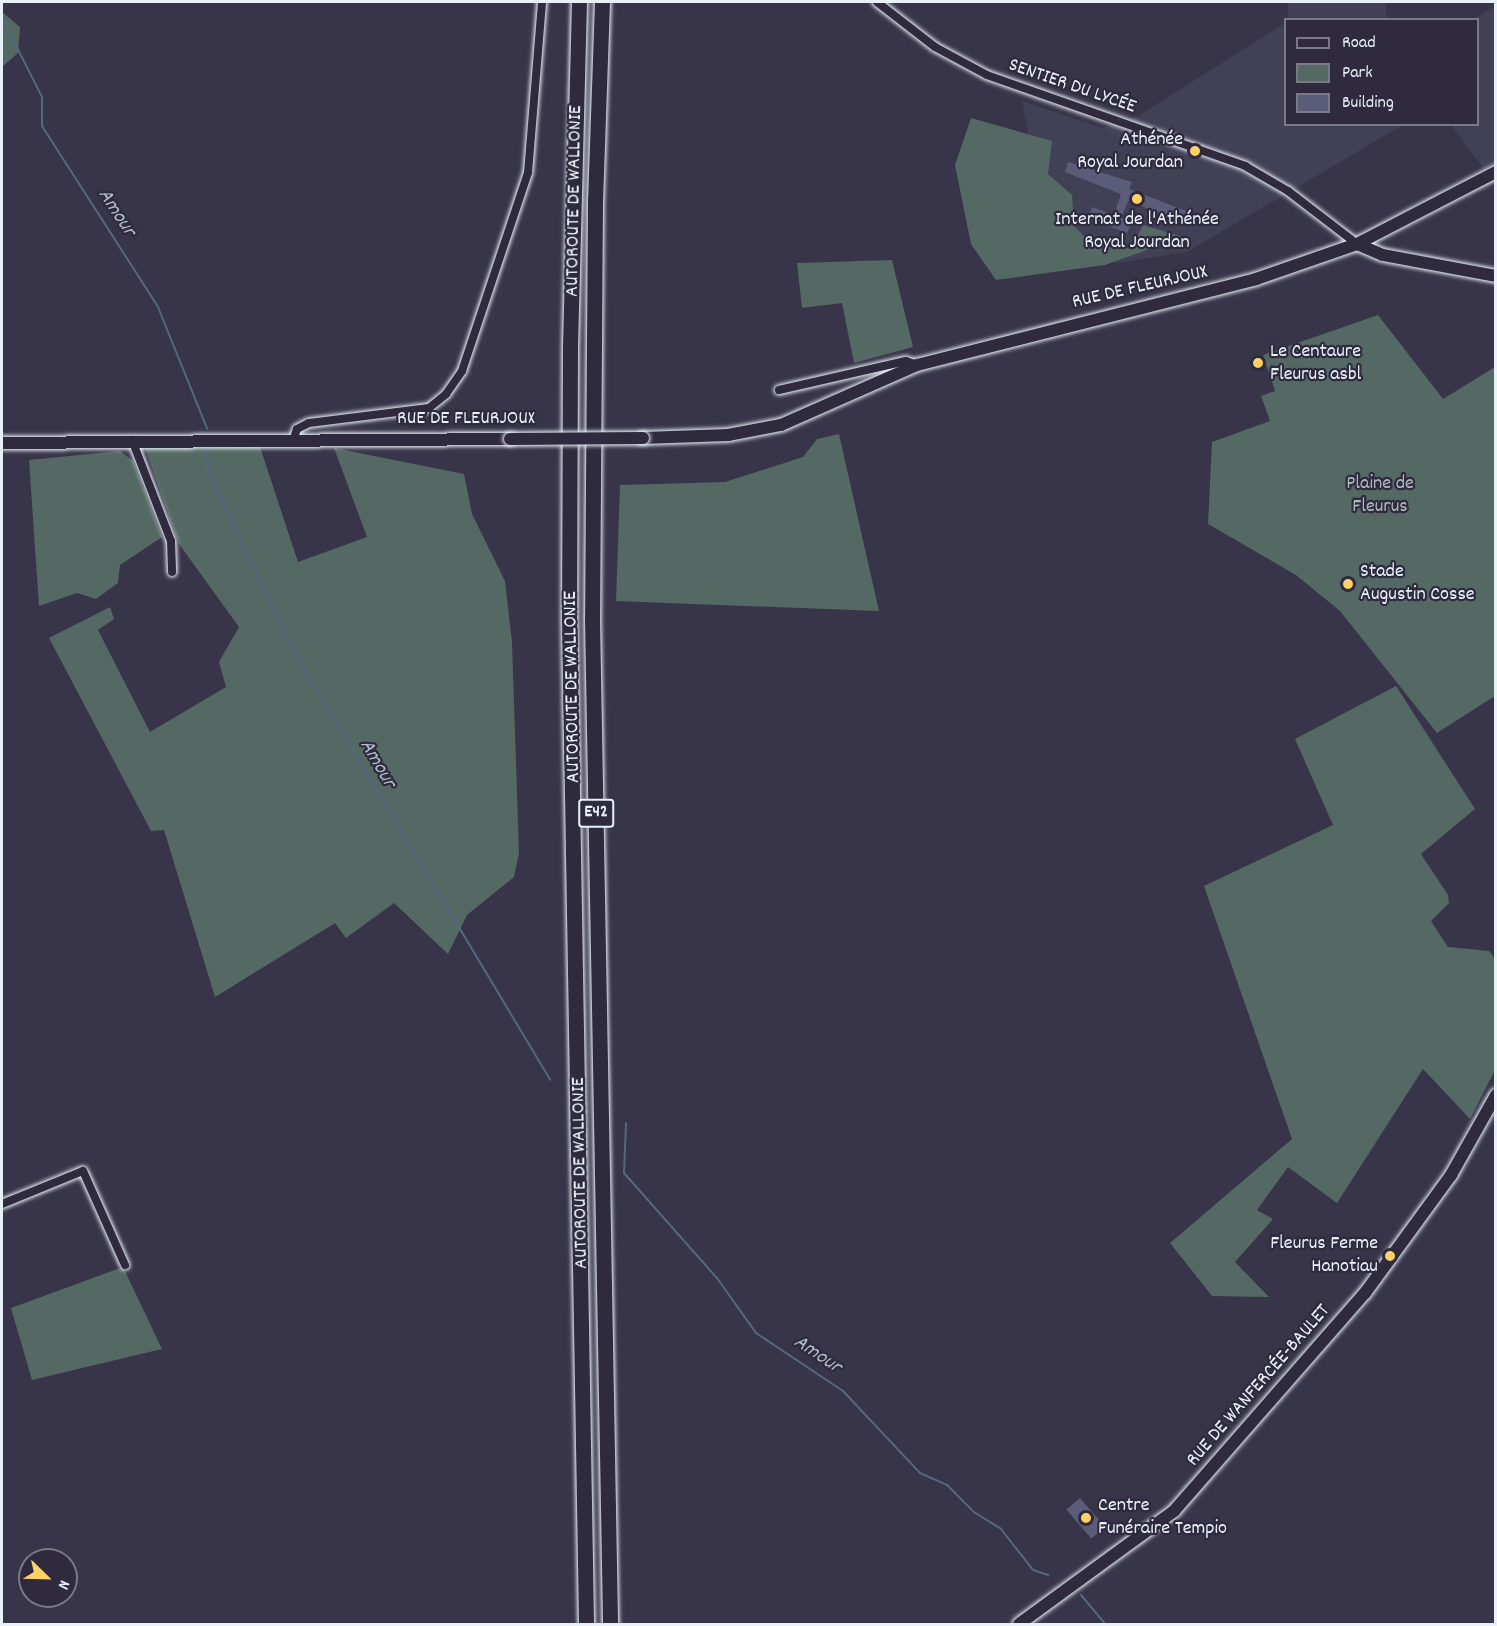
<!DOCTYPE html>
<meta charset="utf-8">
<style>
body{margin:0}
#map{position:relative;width:1497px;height:1626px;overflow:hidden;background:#383449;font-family:Dekko,sans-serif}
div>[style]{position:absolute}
.built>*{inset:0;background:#424057;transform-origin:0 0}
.green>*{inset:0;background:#546963}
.stream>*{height:2px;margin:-1px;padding:0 1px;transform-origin:1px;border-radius:1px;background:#566780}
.building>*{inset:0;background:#5b5c79;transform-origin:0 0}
.roads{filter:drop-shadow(0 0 2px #e8f1f8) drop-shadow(0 0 2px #e8f1f8)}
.street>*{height:8px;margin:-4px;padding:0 4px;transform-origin:4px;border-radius:4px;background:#2f2a3d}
.secondary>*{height:12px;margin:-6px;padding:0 6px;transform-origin:6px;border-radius:6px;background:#2f2a3d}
.highway>*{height:15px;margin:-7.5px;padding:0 7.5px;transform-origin:7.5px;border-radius:7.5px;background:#2f2a3d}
.bridges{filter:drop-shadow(0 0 2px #e8f1f8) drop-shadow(0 0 2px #e8f1f8)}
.secondary-bridge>*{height:12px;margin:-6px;padding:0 6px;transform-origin:6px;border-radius:6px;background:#2f2a3d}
.dots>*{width:16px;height:16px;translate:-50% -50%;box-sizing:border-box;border:3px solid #2f2a3d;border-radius:50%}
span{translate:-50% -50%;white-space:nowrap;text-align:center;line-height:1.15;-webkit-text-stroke:4.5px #2f2a3d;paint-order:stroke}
.shield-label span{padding:2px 4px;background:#2f2a3d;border:2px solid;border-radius:4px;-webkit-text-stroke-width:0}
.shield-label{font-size:18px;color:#e8f1f8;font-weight:700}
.street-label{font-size:20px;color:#e8f1f8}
.poi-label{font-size:20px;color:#e8f1f8}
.right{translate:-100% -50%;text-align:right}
.left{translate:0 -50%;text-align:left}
.park-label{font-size:20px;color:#adbbbc}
.water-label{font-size:21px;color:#aebac8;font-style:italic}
.frame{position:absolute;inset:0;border:3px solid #e8f1f8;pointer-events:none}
.legend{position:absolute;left:1284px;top:18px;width:195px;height:108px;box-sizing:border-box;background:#2f2a3d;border:2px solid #797a88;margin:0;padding:8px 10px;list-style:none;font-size:18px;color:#e8f1f8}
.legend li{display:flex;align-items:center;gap:12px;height:30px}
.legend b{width:30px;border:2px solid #797a88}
.north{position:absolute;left:18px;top:1548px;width:60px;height:60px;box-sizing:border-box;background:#2f2a3d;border:2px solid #797a88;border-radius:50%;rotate:113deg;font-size:16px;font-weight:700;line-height:24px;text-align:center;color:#e8f1f8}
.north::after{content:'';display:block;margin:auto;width:21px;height:27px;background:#ffd166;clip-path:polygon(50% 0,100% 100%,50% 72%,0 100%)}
</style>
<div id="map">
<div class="built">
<i style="left:1288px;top:2px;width:98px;height:17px"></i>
<i style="clip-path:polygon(1495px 6px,1495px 162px,1484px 169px,1451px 125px,1478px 124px,1474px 19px)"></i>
<i style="clip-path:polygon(1285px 23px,1286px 124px,1403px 125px,1187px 252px,1117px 263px,1062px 236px,1035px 174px,1022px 101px,1102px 128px,1138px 116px)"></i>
</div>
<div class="green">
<i style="clip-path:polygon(2px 12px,20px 27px,18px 53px,2px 67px)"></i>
<i style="clip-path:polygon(971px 118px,1052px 141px,1048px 174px,1072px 195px,1074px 226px,1087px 239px,1131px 249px,1143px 225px,1183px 237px,1105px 265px,996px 280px,971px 244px,955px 165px)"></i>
<i style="clip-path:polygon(892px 260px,913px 347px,854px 363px,842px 303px,802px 308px,797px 263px)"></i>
<i style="clip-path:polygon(1378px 315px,1443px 399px,1495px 367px,1495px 696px,1437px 733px,1340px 611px,1296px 575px,1208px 524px,1212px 442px,1270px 421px,1261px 396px,1275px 391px,1263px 355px)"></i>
<i style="clip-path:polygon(839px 434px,879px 611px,616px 601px,620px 485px,725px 482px,803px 457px,817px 439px)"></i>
<i style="clip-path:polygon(260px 447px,298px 562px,367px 537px,334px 448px,464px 474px,472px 514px,505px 581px,512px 642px,519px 853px,514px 877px,467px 915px,448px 954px,394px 903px,346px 938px,335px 923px,215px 997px,164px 830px,151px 831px,49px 638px,110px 607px,114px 619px,98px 630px,150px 732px,226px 687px,219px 662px,239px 627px,179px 544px,145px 448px)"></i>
<i style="clip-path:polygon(120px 451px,133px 461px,162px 537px,120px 565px,118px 583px,96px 599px,77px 593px,39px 606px,29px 460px)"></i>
<i style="clip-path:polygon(1396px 686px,1475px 809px,1421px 854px,1448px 895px,1449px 903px,1431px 921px,1448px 947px,1489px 951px,1495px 959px,1495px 1070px,1470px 1119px,1423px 1069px,1337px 1203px,1288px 1167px,1257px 1210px,1273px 1219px,1235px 1262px,1269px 1297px,1212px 1296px,1170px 1243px,1292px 1139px,1204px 886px,1333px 825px,1295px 739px)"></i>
<i style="clip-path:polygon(123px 1267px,162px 1349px,32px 1380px,11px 1308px)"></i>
</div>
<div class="stream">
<i style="left:2px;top:18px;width:89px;rotate:63.1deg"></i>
<i style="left:42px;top:97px;width:29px;rotate:90deg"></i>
<i style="left:42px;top:126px;width:215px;rotate:57.3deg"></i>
<i style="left:158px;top:307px;width:131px;rotate:68deg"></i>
<i style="left:206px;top:449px;width:24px;rotate:83deg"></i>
<i style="left:209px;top:473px;width:202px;rotate:64.5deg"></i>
<i style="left:296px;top:655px;width:495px;rotate:59.1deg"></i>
<i style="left:626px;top:1123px;width:50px;rotate:92.3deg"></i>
<i style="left:624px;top:1173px;width:140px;rotate:48.5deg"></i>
<i style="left:717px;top:1278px;width:67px;rotate:54.7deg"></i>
<i style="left:756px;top:1333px;width:105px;rotate:33.7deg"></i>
<i style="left:843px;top:1391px;width:112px;rotate:46.8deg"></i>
<i style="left:920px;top:1473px;width:30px;rotate:24deg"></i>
<i style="left:947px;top:1485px;width:38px;rotate:45deg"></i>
<i style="left:974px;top:1512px;width:32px;rotate:32deg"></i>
<i style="left:1001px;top:1529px;width:52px;rotate:52deg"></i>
<i style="left:1033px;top:1570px;width:16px;rotate:18deg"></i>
<i style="left:1081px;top:1595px;width:38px;rotate:50deg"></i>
</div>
<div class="building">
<i style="clip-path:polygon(1068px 162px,1132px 182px,1129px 189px,1199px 216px,1195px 226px,1128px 201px,1121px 218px,1132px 222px,1127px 233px,1088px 218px,1092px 207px,1114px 215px,1121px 194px,1065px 172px)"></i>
<i style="left:1080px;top:1498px;width:38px;height:18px;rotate:49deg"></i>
</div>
<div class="roads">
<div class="street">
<i style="left:877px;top:2px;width:73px;rotate:37.8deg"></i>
<i style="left:935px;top:47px;width:59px;rotate:28.3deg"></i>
<i style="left:987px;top:75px;width:274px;rotate:19.4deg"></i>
<i style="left:1245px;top:166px;width:50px;rotate:30.2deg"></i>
<i style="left:1288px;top:191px;width:87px;rotate:37.5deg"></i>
<i style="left:779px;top:390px;width:130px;rotate:-12.9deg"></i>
<i style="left:906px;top:361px;width:12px;rotate:20deg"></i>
<i style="left:294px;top:438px;width:9px;rotate:-72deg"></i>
<i style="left:297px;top:429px;width:13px;rotate:-27deg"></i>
<i style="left:309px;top:423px;width:121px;rotate:-7.1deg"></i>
<i style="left:429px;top:408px;width:22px;rotate:-39deg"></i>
<i style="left:446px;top:394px;width:28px;rotate:-55deg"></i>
<i style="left:462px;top:371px;width:209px;rotate:-71.6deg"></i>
<i style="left:528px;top:173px;width:172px;rotate:-85.3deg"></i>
<i style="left:132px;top:440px;width:108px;rotate:68.9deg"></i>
<i style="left:171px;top:541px;width:31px;rotate:88deg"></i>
<i style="left:2px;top:1204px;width:87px;rotate:-22.2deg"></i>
<i style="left:83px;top:1171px;width:103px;rotate:65.9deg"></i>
</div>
<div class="secondary">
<i style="left:1357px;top:244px;width:28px;rotate:23deg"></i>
<i style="left:1383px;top:255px;width:115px;rotate:10.5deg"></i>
<i style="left:643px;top:438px;width:85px;rotate:-2deg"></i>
<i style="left:728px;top:435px;width:54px;rotate:-10.7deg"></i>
<i style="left:781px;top:425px;width:149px;rotate:-23.8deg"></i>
<i style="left:917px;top:365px;width:350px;rotate:-14.2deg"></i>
<i style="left:1256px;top:279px;width:107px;rotate:-19.1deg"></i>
<i style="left:1357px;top:244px;width:157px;rotate:-27.4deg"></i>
<i style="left:2px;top:443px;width:508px;rotate:-0.45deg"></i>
<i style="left:1019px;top:1624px;width:192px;rotate:-36.1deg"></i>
<i style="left:1174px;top:1511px;width:290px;rotate:-48.8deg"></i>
<i style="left:1365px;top:1293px;width:146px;rotate:-53.9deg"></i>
<i style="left:1451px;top:1175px;width:92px;rotate:-60.6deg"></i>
</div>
<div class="highway">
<i style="left:579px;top:2px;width:345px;rotate:91.5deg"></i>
<i style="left:570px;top:347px;width:270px;rotate:90.2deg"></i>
<i style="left:569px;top:617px;width:1007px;rotate:89.03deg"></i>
<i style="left:602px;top:2px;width:199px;rotate:92deg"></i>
<i style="left:595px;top:201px;width:417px;rotate:90.4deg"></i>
<i style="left:592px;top:618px;width:1006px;rotate:88.97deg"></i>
</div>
</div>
<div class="bridges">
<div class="secondary-bridge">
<i style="left:510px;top:439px;width:133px;rotate:-0.4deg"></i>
</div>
</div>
<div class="dots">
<i style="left:1195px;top:151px;background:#ffd166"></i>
<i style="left:1137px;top:199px;background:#ffd166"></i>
<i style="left:1258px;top:363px;background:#ffd166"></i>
<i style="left:1348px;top:584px;background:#ffd166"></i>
<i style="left:1390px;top:1256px;background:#ffd166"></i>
<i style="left:1086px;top:1518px;background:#ffd166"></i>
</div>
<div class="shield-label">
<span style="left:596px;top:813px">E42</span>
</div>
<div class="street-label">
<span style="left:1072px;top:87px;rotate:19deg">SENTIER DU LYCÉE</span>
<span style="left:575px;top:201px;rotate:-89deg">AUTOROUTE DE WALLONIE</span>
<span style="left:1140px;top:288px;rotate:-13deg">RUE DE FLEURJOUX</span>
<span style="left:466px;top:419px">RUE DE FLEURJOUX</span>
<span style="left:573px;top:687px;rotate:-91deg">AUTOROUTE DE WALLONIE</span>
<span style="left:581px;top:1173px;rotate:-91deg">AUTOROUTE DE WALLONIE</span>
<span style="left:1259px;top:1386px;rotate:-49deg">RUE DE WANFERCÉE-BAULET</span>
</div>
<div class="poi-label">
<span class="right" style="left:1183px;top:152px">Athénée<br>Royal Jourdan</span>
<span style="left:1137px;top:232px">Internat de l'Athénée<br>Royal Jourdan</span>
<span class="left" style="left:1270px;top:364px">Le Centaure<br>Fleurus asbl</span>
<span class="left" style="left:1360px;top:584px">Stade<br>Augustin Cosse</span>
<span class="right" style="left:1378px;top:1256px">Fleurus Ferme<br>Hanotiau</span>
<span class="left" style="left:1098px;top:1518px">Centre<br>Funéraire Tempio</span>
</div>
<div class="park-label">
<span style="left:1380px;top:496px">Plaine de<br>Fleurus</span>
</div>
<div class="water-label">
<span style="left:116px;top:213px;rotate:57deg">Amour</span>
<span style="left:377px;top:764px;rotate:60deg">Amour</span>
<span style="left:817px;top:1355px;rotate:34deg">Amour</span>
</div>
<div class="frame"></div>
<ul class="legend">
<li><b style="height:8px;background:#2f2a3d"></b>Road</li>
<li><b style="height:16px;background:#546963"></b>Park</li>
<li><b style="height:16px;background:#5b5c79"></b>Building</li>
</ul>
<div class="north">N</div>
</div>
